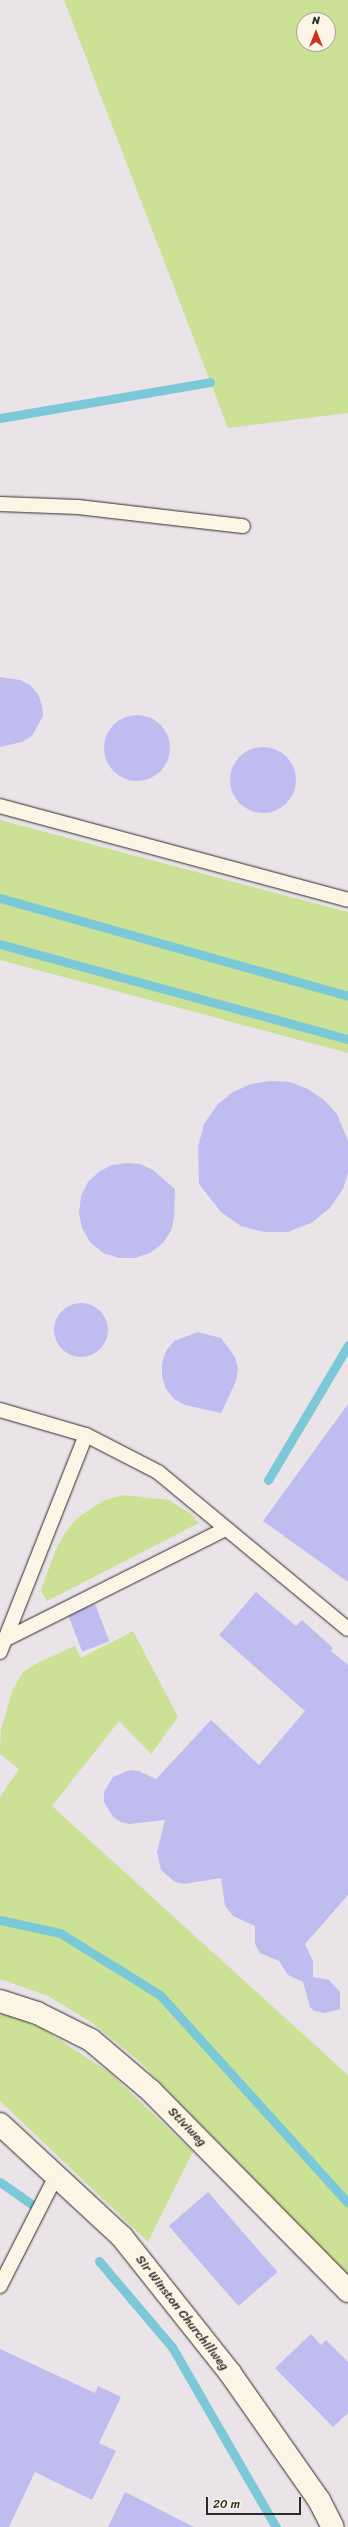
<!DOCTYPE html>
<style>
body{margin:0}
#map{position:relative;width:348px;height:2527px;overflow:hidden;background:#eae4e8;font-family:Sriracha,sans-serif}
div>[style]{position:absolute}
.green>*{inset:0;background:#cbe196}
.stream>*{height:9px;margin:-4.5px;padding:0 4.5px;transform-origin:4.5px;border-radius:4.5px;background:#7bc8d9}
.building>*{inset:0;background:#bfbdef;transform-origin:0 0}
.round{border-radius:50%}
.roads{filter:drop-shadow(0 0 1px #2b2b2b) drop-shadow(0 0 1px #2b2b2b)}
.lane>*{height:14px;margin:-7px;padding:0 7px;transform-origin:7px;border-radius:7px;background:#fcf5e5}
.street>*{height:22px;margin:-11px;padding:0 11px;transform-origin:11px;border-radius:11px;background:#fcf5e5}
.secondary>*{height:22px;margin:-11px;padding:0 11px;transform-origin:11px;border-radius:11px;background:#fcf5e5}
span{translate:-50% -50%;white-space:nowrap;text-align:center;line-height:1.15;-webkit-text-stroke:3px #fcf5e5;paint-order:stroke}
.street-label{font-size:13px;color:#2b2b2b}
.north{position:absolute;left:296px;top:12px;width:40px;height:40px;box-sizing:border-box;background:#fcf5e5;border:1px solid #a8a49b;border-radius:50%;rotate:0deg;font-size:11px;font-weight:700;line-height:16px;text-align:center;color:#2b2b2b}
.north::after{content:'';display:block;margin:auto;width:14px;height:18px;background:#c8321e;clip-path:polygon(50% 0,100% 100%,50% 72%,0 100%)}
.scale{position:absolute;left:206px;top:2497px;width:95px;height:18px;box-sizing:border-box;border:2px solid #2b2b2b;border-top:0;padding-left:5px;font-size:12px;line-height:14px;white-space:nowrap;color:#2b2b2b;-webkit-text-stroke:3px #fcf5e5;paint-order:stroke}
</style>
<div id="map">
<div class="green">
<i style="clip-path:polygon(evenodd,64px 0,348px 0,348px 413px,228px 428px,64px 0,304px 20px,328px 20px,328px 44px,304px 44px,304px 20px)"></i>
<i style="clip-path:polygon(0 820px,348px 912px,348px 1053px,0 960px)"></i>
<i style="clip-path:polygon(124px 1495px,169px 1500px,191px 1514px,199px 1523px,47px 1601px,41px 1590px,56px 1549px,65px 1533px,76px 1519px,90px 1509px,105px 1500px)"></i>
<i style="clip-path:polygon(133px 1631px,178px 1717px,151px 1754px,119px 1721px,52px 1806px,348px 2075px,348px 2276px,140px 2062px,91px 2022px,48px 1996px,0 1979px,0 1797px,19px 1769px,0 1754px,0 1750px,1px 1730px,12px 1691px,23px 1672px,39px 1662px,75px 1646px,81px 1658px)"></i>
<i style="clip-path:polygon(0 2011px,43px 2029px,110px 2073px,193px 2152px,148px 2242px,0 2101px)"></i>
</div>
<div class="stream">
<i style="left:0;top:418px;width:213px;rotate:-9.7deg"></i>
<i style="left:0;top:898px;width:362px;rotate:15.7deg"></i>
<i style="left:0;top:944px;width:361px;rotate:15.3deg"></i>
<i style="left:268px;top:1480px;width:157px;rotate:-59.3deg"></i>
<i style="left:0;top:1920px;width:61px;rotate:12.2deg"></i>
<i style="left:60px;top:1933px;width:118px;rotate:31.8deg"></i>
<i style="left:160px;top:1995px;width:280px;rotate:47.9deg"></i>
<i style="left:0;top:2182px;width:39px;rotate:35deg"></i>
<i style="left:99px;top:2261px;width:113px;rotate:49.7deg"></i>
<i style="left:172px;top:2347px;width:208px;rotate:60deg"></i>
</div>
<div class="building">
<i style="clip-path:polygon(0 677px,20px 680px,30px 685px,38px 694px,42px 705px,43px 716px,32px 736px,22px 742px,0 747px)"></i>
<i class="round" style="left:104px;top:715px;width:66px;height:66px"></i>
<i class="round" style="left:230px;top:747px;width:66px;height:66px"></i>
<i style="clip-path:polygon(270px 1081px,290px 1082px,308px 1089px,324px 1100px,337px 1114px,348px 1141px,348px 1173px,343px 1189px,330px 1208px,311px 1223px,288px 1232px,264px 1232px,241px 1226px,221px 1212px,199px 1184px,198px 1147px,204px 1124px,218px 1104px,233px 1092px,251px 1084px)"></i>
<i style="clip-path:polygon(127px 1163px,140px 1164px,153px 1170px,175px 1189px,174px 1218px,171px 1231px,163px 1243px,150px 1253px,135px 1258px,119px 1258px,103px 1253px,90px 1242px,82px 1228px,79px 1213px,81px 1196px,88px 1182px,100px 1171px,112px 1165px)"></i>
<i class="round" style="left:54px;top:1303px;width:54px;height:54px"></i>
<i style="clip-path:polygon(198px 1332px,221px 1338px,235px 1357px,238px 1369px,236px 1381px,221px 1413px,185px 1405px,174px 1399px,166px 1389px,162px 1376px,162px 1363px,166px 1351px,174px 1341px)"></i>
<i style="clip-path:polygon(348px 1404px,348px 1582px,263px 1521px)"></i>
<i style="clip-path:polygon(256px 1592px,296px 1626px,302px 1620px,333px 1648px,331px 1651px,348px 1665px,348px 1895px,305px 1944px,313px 1961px,313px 1977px,329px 1980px,340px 1992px,340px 2009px,325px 2013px,314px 2011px,310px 2007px,303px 1982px,288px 1975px,279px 1961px,260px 1953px,255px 1944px,255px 1926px,233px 1916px,225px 1906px,221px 1878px,184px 1884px,175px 1882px,161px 1870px,157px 1852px,165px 1820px,129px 1824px,121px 1822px,113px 1817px,104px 1802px,104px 1792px,113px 1777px,130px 1770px,139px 1771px,156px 1779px,211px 1720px,259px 1765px,305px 1711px,219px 1635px)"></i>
<i style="left:95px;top:1604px;width:40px;height:29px;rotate:69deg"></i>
<i style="left:208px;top:2192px;width:106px;height:52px;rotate:49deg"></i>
<i style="clip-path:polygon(311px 2334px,321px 2345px,326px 2340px,348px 2362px,348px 2413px,333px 2427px,275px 2368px)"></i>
<i style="clip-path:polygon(0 2349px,95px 2393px,98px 2386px,121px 2397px,99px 2443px,116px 2451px,92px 2500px,35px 2472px,9px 2527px,0 2527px)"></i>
<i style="clip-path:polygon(125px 2492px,194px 2527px,108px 2527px)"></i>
</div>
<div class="roads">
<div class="lane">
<i style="left:0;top:504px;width:78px;rotate:2.2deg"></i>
<i style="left:78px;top:507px;width:166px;rotate:6.6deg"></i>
<i style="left:0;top:806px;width:360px;rotate:15.1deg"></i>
<i style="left:0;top:1410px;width:90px;rotate:16.2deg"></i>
<i style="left:86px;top:1435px;width:81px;rotate:27.2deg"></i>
<i style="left:158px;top:1472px;width:246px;rotate:39.6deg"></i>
<i style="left:6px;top:1639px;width:246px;rotate:-26.6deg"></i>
<i style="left:0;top:1652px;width:233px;rotate:-68.4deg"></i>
<i style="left:0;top:2286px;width:123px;rotate:-63deg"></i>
</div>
<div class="street">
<i style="left:0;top:2001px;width:39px;rotate:18deg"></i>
<i style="left:37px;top:2013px;width:60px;rotate:26.6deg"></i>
<i style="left:91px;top:2040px;width:79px;rotate:40.4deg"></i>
<i style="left:151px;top:2091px;width:281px;rotate:45.4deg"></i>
</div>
<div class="secondary">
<i style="left:0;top:2124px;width:166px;rotate:42.8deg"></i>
<i style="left:122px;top:2237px;width:174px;rotate:51.5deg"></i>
<i style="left:230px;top:2373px;width:155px;rotate:55deg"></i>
<i style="left:319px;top:2500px;width:30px;rotate:63deg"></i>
</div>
</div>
<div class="street-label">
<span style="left:187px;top:2127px;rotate:46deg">Stiviweg</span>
<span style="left:182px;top:2313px;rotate:52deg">Sir Winston Churchillweg</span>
</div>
<div class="north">N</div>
<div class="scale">20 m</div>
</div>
